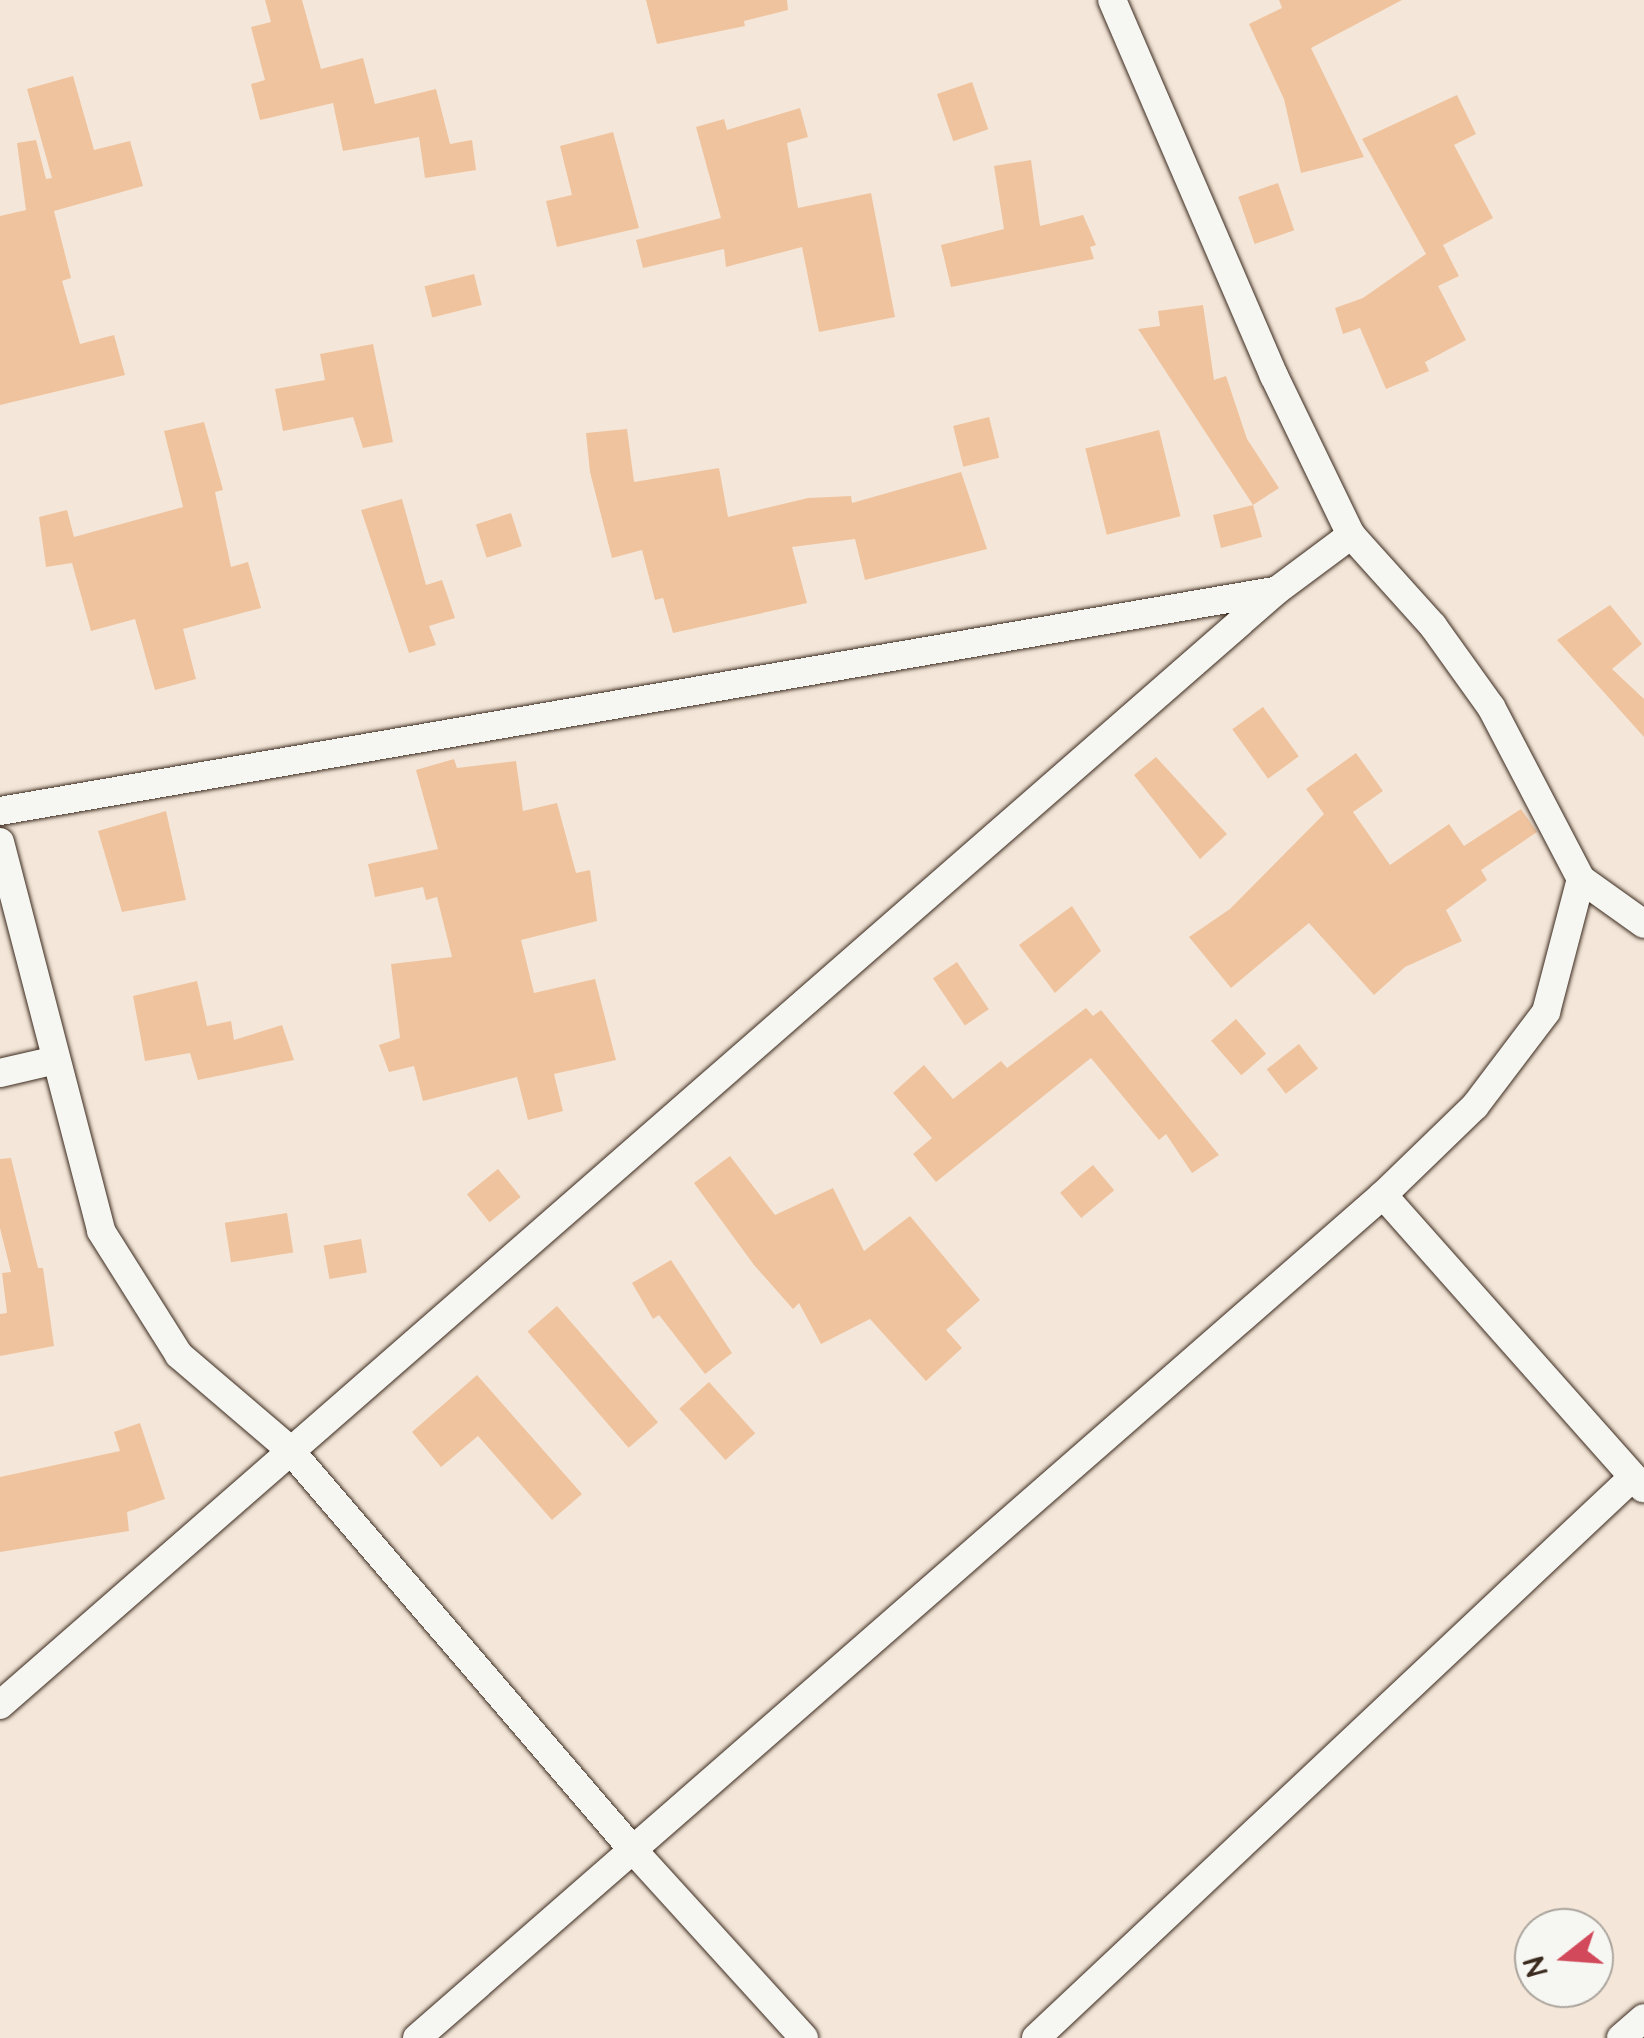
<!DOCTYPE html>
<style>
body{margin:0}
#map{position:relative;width:1644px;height:2038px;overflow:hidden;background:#f4e7d9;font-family:"Architects Daughter",sans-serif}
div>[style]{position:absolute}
.building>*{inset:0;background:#efc39e;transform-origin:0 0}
.roads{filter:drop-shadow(0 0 2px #3b2a1e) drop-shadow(0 0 2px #3b2a1e)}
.minor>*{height:28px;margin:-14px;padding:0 14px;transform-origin:14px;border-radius:14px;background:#f6f6f2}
span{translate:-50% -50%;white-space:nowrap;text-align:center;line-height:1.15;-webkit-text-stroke:8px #f6f6f2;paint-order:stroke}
.north{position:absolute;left:1514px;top:1908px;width:100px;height:100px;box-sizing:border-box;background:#f6f6f2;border:2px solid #aba49d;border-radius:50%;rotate:253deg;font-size:28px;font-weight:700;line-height:40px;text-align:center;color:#3b2a1e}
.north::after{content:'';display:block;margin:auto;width:35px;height:45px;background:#d1495b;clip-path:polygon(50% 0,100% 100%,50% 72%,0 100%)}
</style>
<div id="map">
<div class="building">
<i style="clip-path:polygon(265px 0,302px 0,321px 69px,363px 58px,375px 104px,436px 89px,450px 144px,472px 140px,476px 170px,425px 178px,419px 137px,343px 151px,333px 103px,260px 120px,251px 84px,265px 80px,251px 27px,271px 22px)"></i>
<i style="clip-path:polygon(646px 0,787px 0,788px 10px,744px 21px,745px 26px,657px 44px)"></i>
<i style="clip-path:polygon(1279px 0,1402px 0,1311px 48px,1364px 157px,1301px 173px,1284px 99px,1249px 24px,1282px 8px)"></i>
<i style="clip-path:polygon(73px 76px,94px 150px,130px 141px,143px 186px,54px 211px,71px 278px,62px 281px,80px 344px,114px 335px,125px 375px,0 405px,0 216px,26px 210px,17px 143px,36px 140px,46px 179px,52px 178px,27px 89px)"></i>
<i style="left:972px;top:82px;width:50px;height:37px;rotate:71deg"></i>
<i style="clip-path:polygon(1457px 95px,1476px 134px,1454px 145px,1493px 218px,1443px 245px,1459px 276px,1438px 286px,1466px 340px,1425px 362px,1429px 371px,1386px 389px,1360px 328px,1343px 334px,1335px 308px,1363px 298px,1426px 254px,1362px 139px)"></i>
<i style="clip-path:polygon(800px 108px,808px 137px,787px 143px,798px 208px,871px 193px,895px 317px,819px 332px,802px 247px,726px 267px,724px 249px,643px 268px,636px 240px,721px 218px,696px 127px,724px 119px,727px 130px)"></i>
<i style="clip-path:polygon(613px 132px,639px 228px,557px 247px,546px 201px,572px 195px,560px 146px)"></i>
<i style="clip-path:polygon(1031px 160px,1040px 226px,1083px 215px,1096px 245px,1090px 247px,1094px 259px,951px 287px,941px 245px,1004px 229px,994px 166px)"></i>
<i style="left:1278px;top:183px;width:50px;height:42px;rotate:71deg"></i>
<i style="left:474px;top:274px;width:32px;height:51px;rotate:76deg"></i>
<i style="clip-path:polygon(1203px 305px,1214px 380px,1226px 376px,1247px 439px,1279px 488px,1253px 505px,1262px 537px,1221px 548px,1213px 515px,1253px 505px,1138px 329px,1160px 326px,1158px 311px)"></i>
<i style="clip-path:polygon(373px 344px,393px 442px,363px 448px,353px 417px,283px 431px,275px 389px,325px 380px,320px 354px)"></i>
<i style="left:989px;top:417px;width:42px;height:37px;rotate:76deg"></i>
<i style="clip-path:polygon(204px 422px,223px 490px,215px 492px,231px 567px,248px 562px,261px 608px,183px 629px,196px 679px,155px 690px,135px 619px,91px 631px,72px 563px,46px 567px,39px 517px,67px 510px,74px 537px,183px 507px,164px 431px)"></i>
<i style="clip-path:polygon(627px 429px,634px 482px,719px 468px,728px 517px,808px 498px,851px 496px,852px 503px,961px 472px,987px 549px,865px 580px,855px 539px,792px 547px,807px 603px,673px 633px,663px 598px,655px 600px,642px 550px,612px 558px,590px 472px,586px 433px)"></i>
<i style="left:1159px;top:430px;width:89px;height:76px;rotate:76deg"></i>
<i style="clip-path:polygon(402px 499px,426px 585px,442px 580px,455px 618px,429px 626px,436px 645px,409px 653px,361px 510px)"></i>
<i style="left:511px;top:513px;width:35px;height:37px;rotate:72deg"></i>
<i style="clip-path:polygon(1610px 605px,1642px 644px,1612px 669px,1644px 699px,1644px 737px,1557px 640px)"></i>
<i style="left:1263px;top:707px;width:61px;height:38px;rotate:54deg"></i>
<i style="clip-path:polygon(1356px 753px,1383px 791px,1353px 812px,1390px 865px,1449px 824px,1464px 846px,1521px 809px,1537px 832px,1481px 870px,1487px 880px,1446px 910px,1462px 941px,1405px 967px,1374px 995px,1309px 923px,1231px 988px,1189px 937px,1230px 909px,1324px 814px,1306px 789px)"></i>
<i style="clip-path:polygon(1156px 757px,1227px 834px,1200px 859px,1134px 775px)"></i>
<i style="clip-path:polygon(454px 759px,457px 768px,516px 761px,523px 811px,557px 803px,576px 873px,590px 870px,597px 921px,521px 940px,534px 993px,595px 979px,616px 1060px,554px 1074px,563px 1111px,528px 1120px,517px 1077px,423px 1101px,414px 1066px,389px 1072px,379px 1045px,400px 1038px,391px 964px,452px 957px,437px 897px,426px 900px,423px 887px,375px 897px,368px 864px,438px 849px,416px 770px)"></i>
<i style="clip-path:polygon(166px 811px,186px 900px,122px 912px,98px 831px)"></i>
<i style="clip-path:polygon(1072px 906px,1101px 951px,1055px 993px,1019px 945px)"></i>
<i style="left:957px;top:962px;width:57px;height:29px;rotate:56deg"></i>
<i style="clip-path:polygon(197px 981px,207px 1026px,231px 1021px,234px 1040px,282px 1025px,294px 1060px,198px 1080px,190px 1053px,145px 1061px,133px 996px)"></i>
<i style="clip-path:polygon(1086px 1008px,1093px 1016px,1101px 1010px,1219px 1155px,1192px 1173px,1166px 1134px,1159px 1140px,1091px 1058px,936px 1182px,913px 1154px,932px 1138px,893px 1093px,924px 1065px,953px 1099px,1001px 1061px,1007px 1068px)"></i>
<i style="left:1236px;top:1019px;width:46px;height:33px;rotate:49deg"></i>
<i style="left:1299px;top:1044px;width:31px;height:41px;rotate:52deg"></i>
<i style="clip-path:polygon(730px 1156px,775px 1215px,833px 1188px,864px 1251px,910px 1216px,980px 1300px,946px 1330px,962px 1348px,926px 1381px,870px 1319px,821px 1344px,799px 1303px,793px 1309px,754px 1265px,694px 1183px)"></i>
<i style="clip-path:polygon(11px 1158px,38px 1268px,43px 1268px,54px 1346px,0 1356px,0 1314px,7px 1313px,2px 1273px,11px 1272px,0 1228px,0 1159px)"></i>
<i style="left:1093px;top:1165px;width:33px;height:43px;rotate:50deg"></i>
<i style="left:498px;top:1169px;width:36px;height:40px;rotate:51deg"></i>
<i style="left:287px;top:1213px;width:40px;height:63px;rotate:81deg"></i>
<i style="left:361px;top:1239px;width:34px;height:38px;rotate:80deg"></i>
<i style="clip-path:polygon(671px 1260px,732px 1353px,705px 1374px,659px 1315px,653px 1319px,632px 1283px)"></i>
<i style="left:557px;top:1306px;width:154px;height:39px;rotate:49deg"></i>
<i style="clip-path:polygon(477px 1375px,582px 1494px,552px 1520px,478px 1436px,441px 1467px,412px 1432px)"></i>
<i style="left:709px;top:1382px;width:69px;height:40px;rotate:48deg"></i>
<i style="clip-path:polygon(140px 1423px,165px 1499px,127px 1512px,129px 1531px,0 1552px,0 1477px,120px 1451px,114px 1432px)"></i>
</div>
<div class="roads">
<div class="minor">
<i style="left:0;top:811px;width:1293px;rotate:-9.8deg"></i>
<i style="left:0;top:842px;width:402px;rotate:75.4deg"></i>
<i style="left:101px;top:1231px;width:146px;rotate:57.8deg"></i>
<i style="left:179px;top:1355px;width:145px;rotate:40.5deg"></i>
<i style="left:289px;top:1449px;width:528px;rotate:49.38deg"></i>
<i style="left:633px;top:1850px;width:254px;rotate:47.7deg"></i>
<i style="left:1581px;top:879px;width:77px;rotate:35.5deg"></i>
<i style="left:0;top:1073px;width:57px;rotate:-13.1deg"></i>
<i style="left:1383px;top:1195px;width:392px;rotate:48.4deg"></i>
<i style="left:0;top:1705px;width:1694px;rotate:-41.12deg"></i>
<i style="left:1276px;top:591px;width:94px;rotate:-36.7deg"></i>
<i style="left:417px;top:2038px;width:1282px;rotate:-41.11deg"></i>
<i style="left:1383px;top:1195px;width:128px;rotate:-44.1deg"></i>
<i style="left:1475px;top:1106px;width:118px;rotate:-52.9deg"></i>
<i style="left:1546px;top:1012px;width:138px;rotate:-75.3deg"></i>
<i style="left:1581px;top:879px;width:194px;rotate:-117.6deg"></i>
<i style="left:1491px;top:707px;width:100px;rotate:-125.6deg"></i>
<i style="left:1433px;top:626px;width:122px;rotate:-132deg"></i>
<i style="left:1351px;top:535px;width:177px;rotate:-115.8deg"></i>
<i style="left:1274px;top:376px;width:409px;rotate:-113.3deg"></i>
<i style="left:1036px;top:2038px;width:819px;rotate:-43.22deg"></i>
<i style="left:1621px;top:2038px;width:30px;rotate:-41deg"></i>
</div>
</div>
<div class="north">N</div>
</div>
